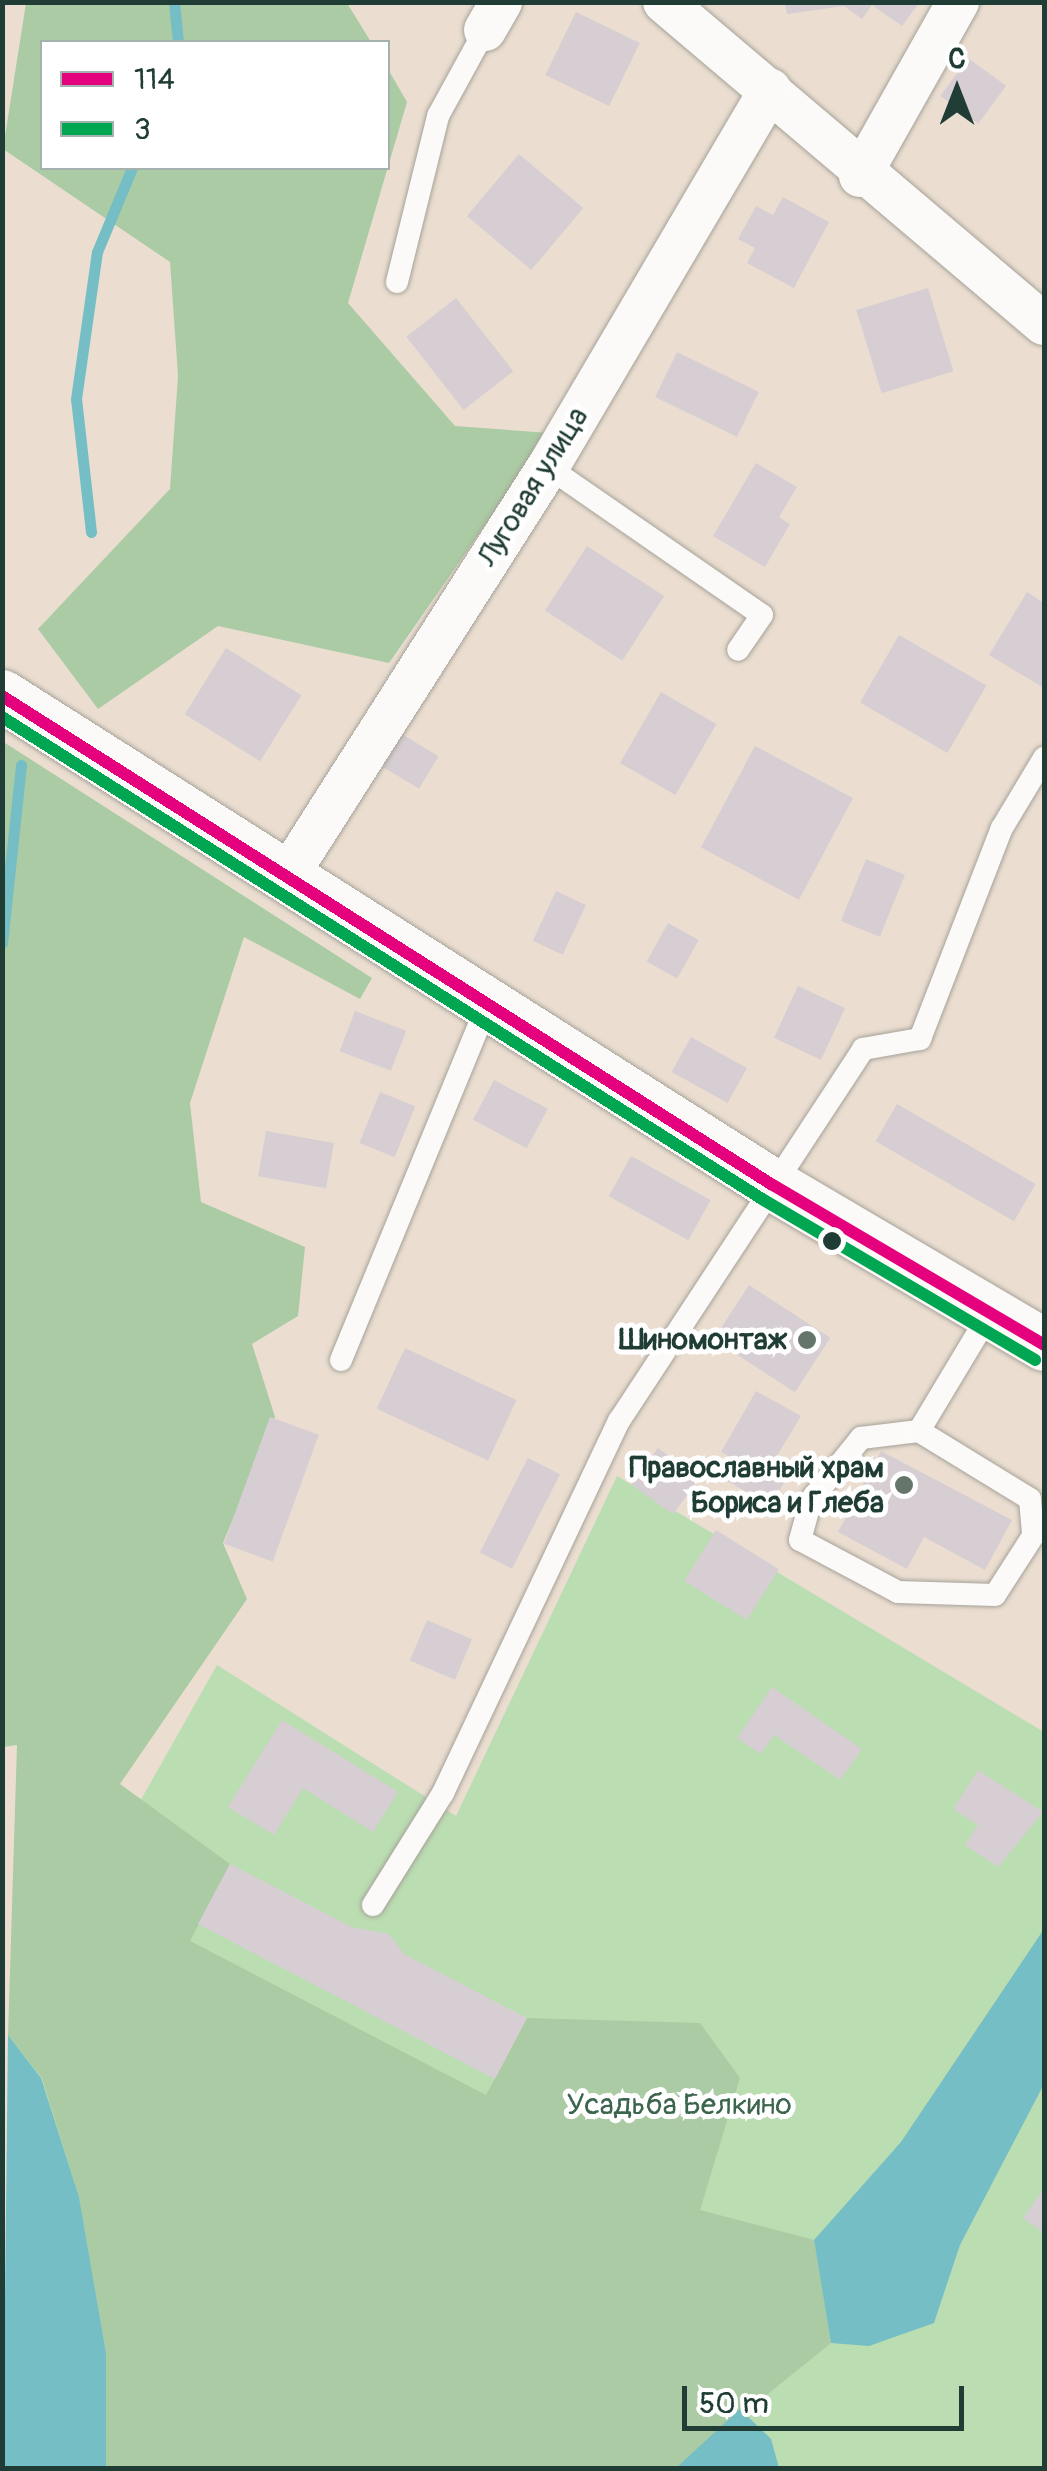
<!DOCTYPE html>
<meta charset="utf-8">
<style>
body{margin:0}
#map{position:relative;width:1047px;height:2471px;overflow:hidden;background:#ebded1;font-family:Pangolin,sans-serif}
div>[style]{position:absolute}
.green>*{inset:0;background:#bbddb2}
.forest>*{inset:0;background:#abcba4}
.water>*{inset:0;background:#75bec5}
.stream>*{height:11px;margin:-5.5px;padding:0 5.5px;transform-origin:5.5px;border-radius:5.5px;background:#75bec5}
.building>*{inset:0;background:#d6ced2;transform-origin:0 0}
.roads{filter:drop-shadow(0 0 2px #a6a299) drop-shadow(0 0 2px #a6a299)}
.service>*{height:22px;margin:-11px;padding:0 11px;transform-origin:11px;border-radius:11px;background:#fcfaf8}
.minor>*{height:42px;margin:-21px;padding:0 21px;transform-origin:21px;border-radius:21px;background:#fcfaf8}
.tertiary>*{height:52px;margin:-26px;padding:0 26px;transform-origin:26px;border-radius:26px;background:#fcfaf8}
.bus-1>*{height:12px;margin:-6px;padding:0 6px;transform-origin:6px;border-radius:6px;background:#e5007d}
.bus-2>*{height:12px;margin:-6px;padding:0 6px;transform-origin:6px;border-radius:6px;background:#00a651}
.dots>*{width:28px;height:28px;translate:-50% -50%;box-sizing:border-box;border:5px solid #fff;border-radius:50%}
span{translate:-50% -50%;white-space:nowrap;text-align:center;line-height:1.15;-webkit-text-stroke:10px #fff;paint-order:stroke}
.street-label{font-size:30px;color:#1f3d34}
.poi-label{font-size:30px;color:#1f3d34;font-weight:700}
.right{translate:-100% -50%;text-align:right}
.park-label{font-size:30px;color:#3c654d}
.frame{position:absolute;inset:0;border:5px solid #1f3d34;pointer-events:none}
.legend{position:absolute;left:40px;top:40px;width:350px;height:130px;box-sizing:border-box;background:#fff;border:2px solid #a5b1ae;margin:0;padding:12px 18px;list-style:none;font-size:30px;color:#1f3d34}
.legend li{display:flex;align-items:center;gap:20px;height:50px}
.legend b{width:50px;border:2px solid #a5b1ae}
.north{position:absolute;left:907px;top:40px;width:100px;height:100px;-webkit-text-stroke:8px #fff;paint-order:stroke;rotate:0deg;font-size:28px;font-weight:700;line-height:40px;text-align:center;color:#1f3d34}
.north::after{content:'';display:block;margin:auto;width:35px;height:45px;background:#1f3d34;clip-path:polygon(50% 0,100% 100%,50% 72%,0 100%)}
.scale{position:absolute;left:682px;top:2386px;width:282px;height:45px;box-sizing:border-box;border:5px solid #1f3d34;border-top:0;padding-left:12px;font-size:30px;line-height:35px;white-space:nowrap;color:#1f3d34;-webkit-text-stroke:8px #fff;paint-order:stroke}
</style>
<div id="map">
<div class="green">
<i style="clip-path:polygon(617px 1476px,1044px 1732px,1044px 2468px,106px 2468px,106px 2353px,8px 2035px,217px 1665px,456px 1816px)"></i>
</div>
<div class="forest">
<i style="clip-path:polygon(26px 3px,347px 3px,371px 42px,42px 42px,42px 168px,388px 168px,388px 69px,407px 102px,348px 303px,455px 426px,549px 433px,389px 663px,218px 626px,98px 709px,38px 629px,170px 489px,178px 376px,170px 262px,3px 149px)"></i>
<i style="clip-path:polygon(2px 741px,372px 978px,360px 999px,244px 937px,190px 1103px,201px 1202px,305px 1247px,298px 1316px,252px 1344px,275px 1417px,223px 1543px,247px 1599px,120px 1784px,230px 1864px,190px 1941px,486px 2095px,527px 2018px,700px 2023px,740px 2078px,700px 2210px,814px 2240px,831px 2343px,676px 2468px,106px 2468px,106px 2353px,79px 2197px,42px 2078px,8px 2035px,17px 1745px,3px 1747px)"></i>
</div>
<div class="water">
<i style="clip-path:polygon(1044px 1929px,1044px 2084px,960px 2245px,934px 2323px,869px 2346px,831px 2343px,814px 2240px,901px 2142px)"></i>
<i style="clip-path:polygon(8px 2035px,41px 2078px,79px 2197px,106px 2353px,106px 2468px,3px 2468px)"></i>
<i style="clip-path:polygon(740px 2409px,771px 2439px,779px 2468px,676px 2468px)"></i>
</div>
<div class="stream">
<i style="left:174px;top:2px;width:40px;rotate:84.3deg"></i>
<i style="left:91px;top:532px;width:134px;rotate:-96.4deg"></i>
<i style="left:76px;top:399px;width:148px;rotate:-81.9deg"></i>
<i style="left:97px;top:252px;width:91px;rotate:-67.4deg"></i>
<i style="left:2px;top:943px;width:179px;rotate:-83.9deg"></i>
</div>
<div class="building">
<i style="clip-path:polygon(785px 3px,919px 3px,902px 26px,872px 5px,862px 19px,844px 6px,787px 14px)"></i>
<i style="left:576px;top:12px;width:71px;height:70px;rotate:26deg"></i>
<i style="left:968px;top:58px;width:47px;height:47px;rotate:36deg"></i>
<i style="left:519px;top:154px;width:84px;height:81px;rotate:40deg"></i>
<i style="clip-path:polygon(783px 197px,829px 222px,794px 288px,747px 263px,755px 248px,738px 239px,756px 206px,773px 215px)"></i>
<i style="left:928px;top:288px;width:87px;height:75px;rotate:73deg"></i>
<i style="left:456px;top:298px;width:93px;height:63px;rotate:52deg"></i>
<i style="left:677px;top:352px;width:91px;height:50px;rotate:26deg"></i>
<i style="clip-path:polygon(756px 463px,797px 487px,779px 517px,790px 524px,765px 567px,713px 536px)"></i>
<i style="left:587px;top:546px;width:92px;height:77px;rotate:33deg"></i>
<i style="clip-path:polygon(1027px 592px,1044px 603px,1044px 688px,989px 655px)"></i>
<i style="left:899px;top:635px;width:101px;height:78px;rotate:30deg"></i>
<i style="left:226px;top:648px;width:89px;height:78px;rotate:32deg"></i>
<i style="left:661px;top:692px;width:64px;height:82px;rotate:30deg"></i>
<i style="left:400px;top:733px;width:45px;height:38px;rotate:31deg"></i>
<i style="left:755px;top:746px;width:111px;height:115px;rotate:28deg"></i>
<i style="left:866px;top:859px;width:42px;height:67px;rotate:22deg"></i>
<i style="left:556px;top:891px;width:33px;height:55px;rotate:25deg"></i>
<i style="left:668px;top:923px;width:35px;height:44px;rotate:29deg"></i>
<i style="left:798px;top:986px;width:52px;height:57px;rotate:25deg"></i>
<i style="left:355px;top:1011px;width:55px;height:43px;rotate:21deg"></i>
<i style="left:691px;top:1037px;width:64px;height:40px;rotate:29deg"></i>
<i style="left:494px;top:1080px;width:61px;height:45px;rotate:28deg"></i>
<i style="left:380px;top:1092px;width:38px;height:55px;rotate:22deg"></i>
<i style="left:897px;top:1104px;width:160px;height:43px;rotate:30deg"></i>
<i style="left:266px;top:1131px;width:69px;height:46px;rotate:10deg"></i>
<i style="left:631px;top:1156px;width:91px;height:46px;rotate:29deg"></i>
<i style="left:749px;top:1285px;width:97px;height:65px;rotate:33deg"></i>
<i style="left:405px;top:1348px;width:123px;height:67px;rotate:25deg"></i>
<i style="clip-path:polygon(756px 1391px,801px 1416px,768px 1471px,785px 1481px,771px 1506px,724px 1479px,735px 1460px,721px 1452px)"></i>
<i style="left:270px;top:1417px;width:52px;height:135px;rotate:20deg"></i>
<i style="left:658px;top:1448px;width:51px;height:45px;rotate:36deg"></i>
<i style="clip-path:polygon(881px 1451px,1012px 1520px,985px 1570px,924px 1537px,907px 1569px,838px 1532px)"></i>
<i style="left:528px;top:1458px;width:36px;height:106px;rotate:27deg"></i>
<i style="left:716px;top:1530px;width:74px;height:60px;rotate:32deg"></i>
<i style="left:427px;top:1620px;width:49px;height:44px;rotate:23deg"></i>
<i style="clip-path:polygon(772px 1687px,862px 1749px,840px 1780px,774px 1735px,761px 1754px,737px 1738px)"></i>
<i style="clip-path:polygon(282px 1720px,398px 1792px,373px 1832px,303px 1788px,274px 1835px,228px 1807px)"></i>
<i style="clip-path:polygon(978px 1770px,1043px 1812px,998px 1867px,965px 1845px,978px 1825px,953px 1809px)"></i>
<i style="clip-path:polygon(230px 1864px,352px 1927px,389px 1934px,404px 1954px,527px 2018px,495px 2079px,198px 1924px)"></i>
<i style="clip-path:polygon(1044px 2188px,1044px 2233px,1023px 2218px)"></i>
</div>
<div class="roads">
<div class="service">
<i style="left:397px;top:282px;width:171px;rotate:-76.1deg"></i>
<i style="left:438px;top:116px;width:98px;rotate:-61.3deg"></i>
<i style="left:548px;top:467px;width:260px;rotate:34.7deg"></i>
<i style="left:762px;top:615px;width:42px;rotate:124.4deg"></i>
<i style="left:341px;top:1360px;width:384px;rotate:-67.6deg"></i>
<i style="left:919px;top:1431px;width:130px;rotate:31.5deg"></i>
<i style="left:1030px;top:1499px;width:37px;rotate:85deg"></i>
<i style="left:1033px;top:1536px;width:70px;rotate:122.8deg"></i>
<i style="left:995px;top:1595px;width:97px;rotate:-178.2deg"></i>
<i style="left:898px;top:1592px;width:111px;rotate:-152deg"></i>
<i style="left:800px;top:1540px;width:41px;rotate:-74.6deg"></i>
<i style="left:811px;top:1500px;width:80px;rotate:-51.1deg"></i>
<i style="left:861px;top:1438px;width:58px;rotate:-6.9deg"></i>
<i style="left:919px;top:1431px;width:138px;rotate:-59deg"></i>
<i style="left:373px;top:1905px;width:132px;rotate:-58deg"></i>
<i style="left:443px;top:1793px;width:412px;rotate:-64.7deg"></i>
<i style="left:619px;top:1421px;width:445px;rotate:-56.7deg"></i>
<i style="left:863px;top:1049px;width:58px;rotate:-10deg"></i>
<i style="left:920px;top:1039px;width:226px;rotate:-68.8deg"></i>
<i style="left:1002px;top:828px;width:82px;rotate:-59deg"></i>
</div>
<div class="minor">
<i style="left:664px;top:2px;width:498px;rotate:40.3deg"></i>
<i style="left:485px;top:30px;width:32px;rotate:-60deg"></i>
<i style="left:860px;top:176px;width:200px;rotate:-60.6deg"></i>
<i style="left:286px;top:878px;width:487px;rotate:-57.5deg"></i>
<i style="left:548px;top:467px;width:438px;rotate:-59.5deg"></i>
</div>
<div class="tertiary">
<i style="left:2px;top:696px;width:911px;rotate:32.4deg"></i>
<i style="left:771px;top:1184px;width:317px;rotate:30.5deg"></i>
</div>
</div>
<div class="bus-1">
<i style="left:2px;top:696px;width:911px;rotate:32.4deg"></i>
<i style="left:771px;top:1184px;width:317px;rotate:30.5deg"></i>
</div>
<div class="bus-2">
<i style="left:2px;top:717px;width:900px;rotate:32.38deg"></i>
<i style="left:762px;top:1199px;width:317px;rotate:30.5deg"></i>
</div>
<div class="dots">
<i style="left:832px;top:1241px;background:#1f3d34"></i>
<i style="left:807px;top:1340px;background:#66756b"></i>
<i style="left:904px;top:1485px;background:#66756b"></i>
</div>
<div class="street-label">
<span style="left:533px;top:487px;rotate:-58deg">Луговая улица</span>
</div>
<div class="poi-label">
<span class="right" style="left:787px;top:1340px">Шиномонтаж</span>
<span class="right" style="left:884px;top:1485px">Православный храм<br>Бориса и Глеба</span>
</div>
<div class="park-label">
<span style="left:679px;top:2105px">Усадьба Белкино</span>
</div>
<div class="frame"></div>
<ul class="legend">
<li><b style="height:12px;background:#e5007d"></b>114</li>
<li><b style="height:12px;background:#00a651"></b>3</li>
</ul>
<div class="north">С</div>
<div class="scale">50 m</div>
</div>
